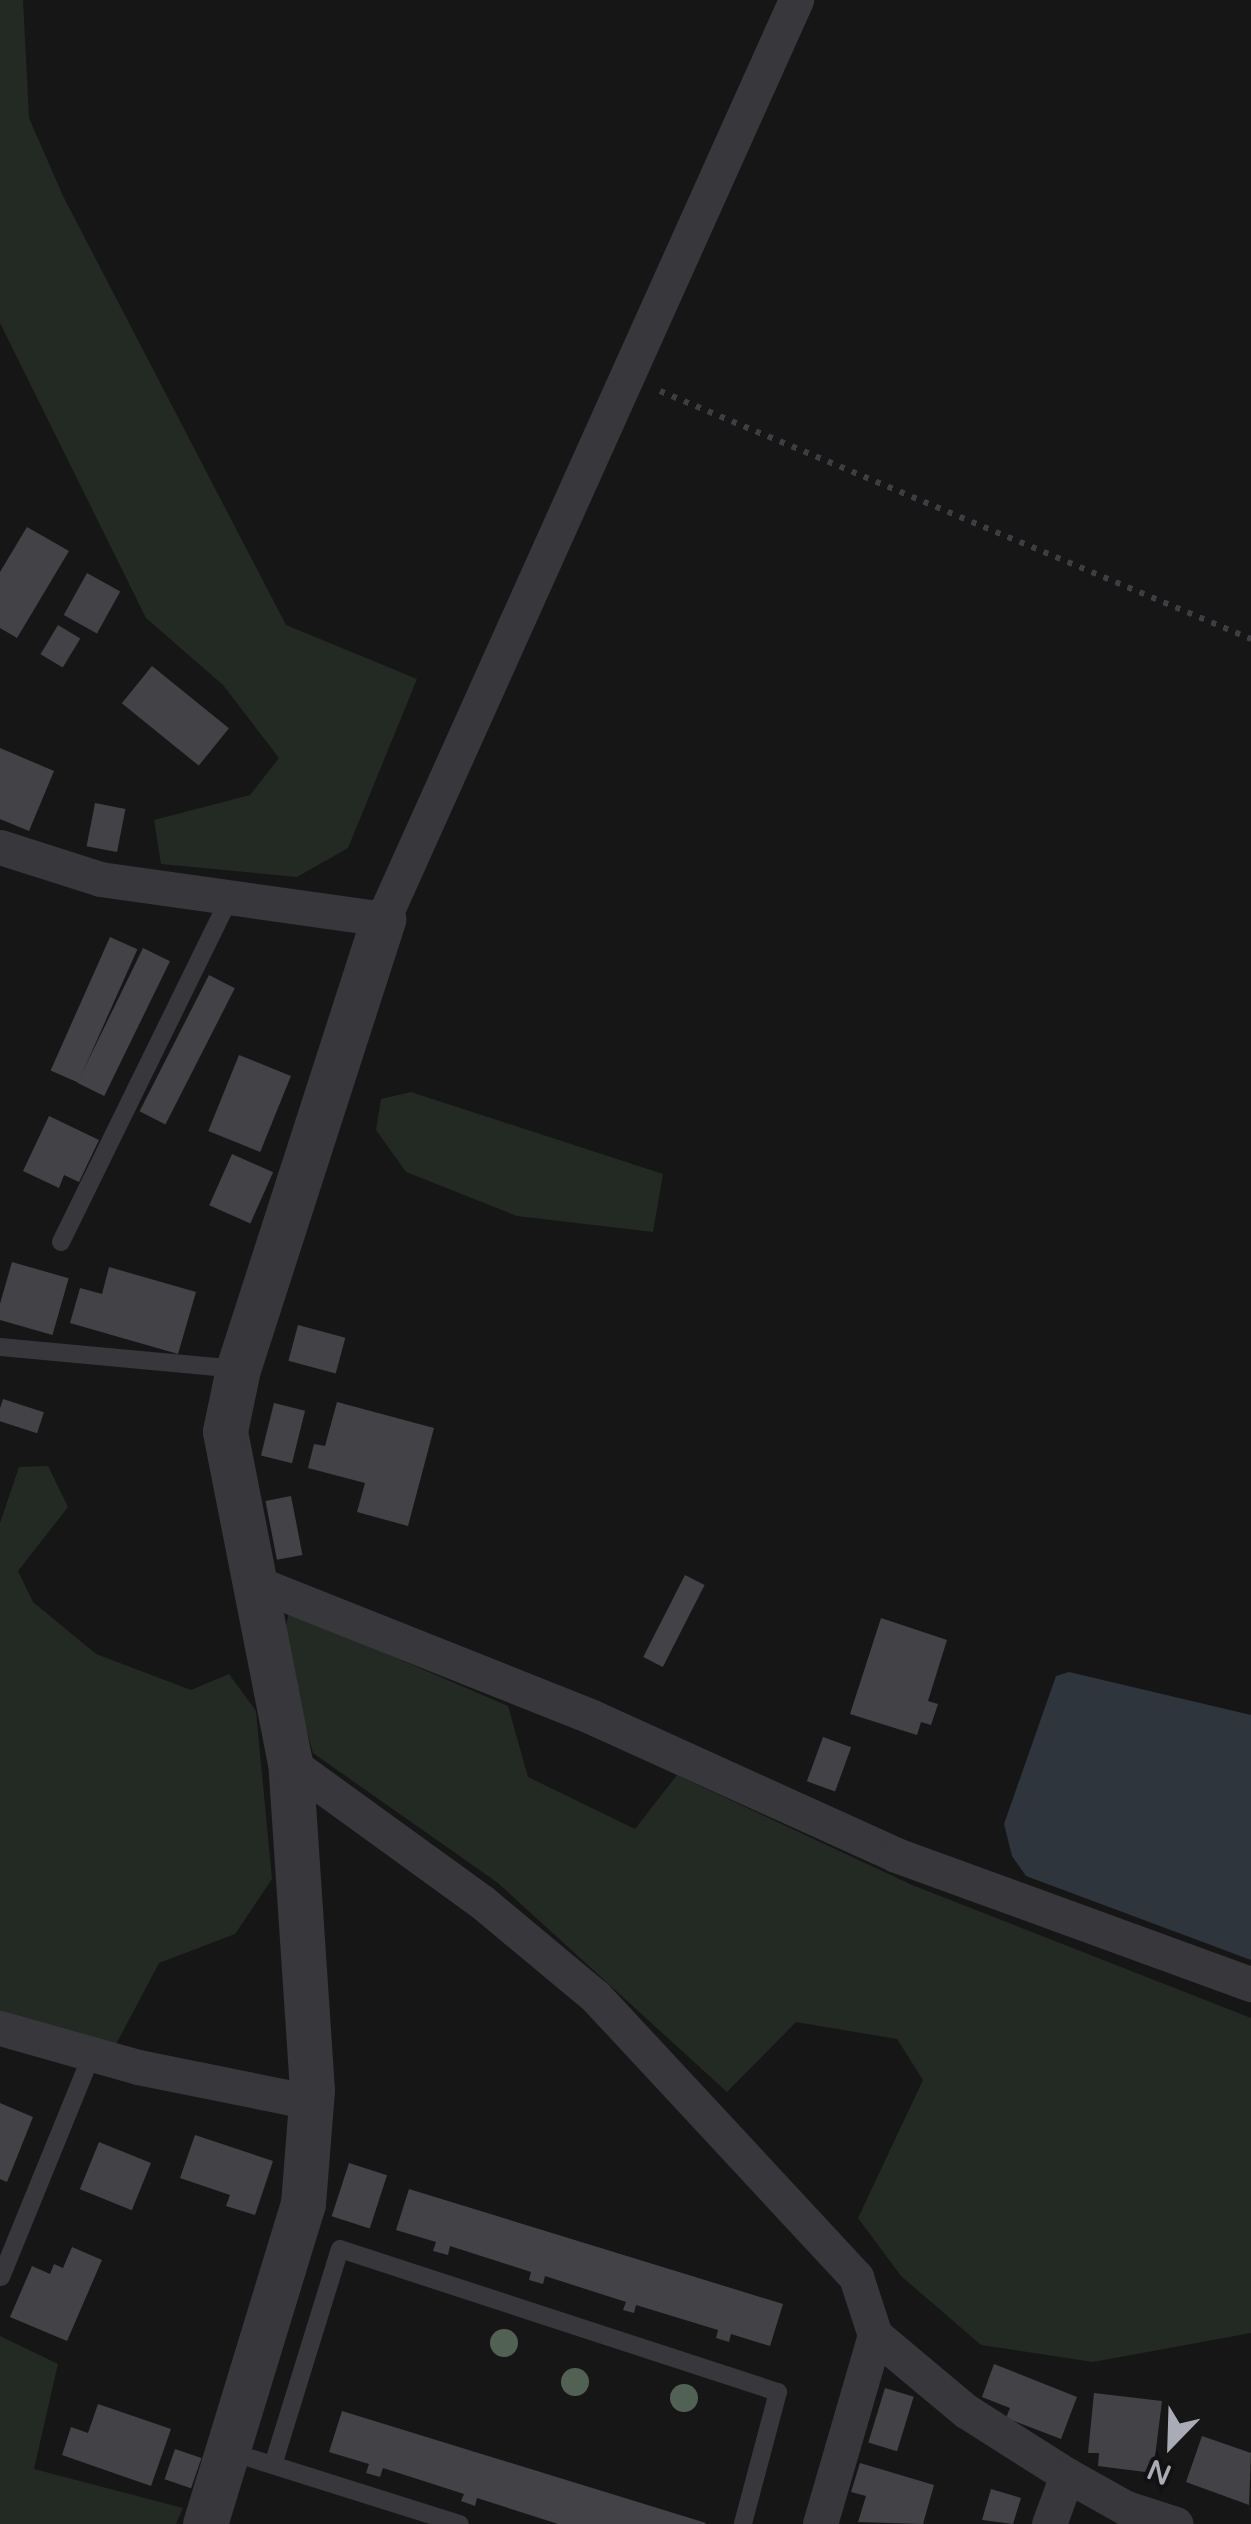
<!DOCTYPE html>
<style>
body{margin:0}
#map{position:relative;width:1251px;height:2524px;overflow:hidden;background:#161617;font-family:"Varela Round",sans-serif}
div>[style]{position:absolute}
.green>*{inset:0;background:#222a23}
.water>*{inset:0;background:#2f353c}
.building>*{inset:0;background:#434347;transform-origin:0 0}
.path>*{height:6px;margin-top:-3px;transform-origin:0;background:repeating-linear-gradient(90deg,#3d3e43 0 5px,transparent 0 13px)}
.service>*{height:18px;margin:-9px;padding:0 9px;transform-origin:9px;border-radius:9px;background:#37373c}
.minor>*{height:35px;margin:-17.5px;padding:0 17.5px;transform-origin:17.5px;border-radius:17.5px;background:#37373c}
.tertiary>*{height:45px;margin:-22.5px;padding:0 22.5px;transform-origin:22.5px;border-radius:22.5px;background:#37373c}
.trees>*{width:28px;height:28px;margin:-14px;border-radius:50%;background:#516254}
span{translate:-50% -50%;white-space:nowrap;text-align:center;line-height:1.15;-webkit-text-stroke:10px #111112;paint-order:stroke}
.north{position:absolute;left:1121px;top:2394px;width:100px;height:100px;-webkit-text-stroke:8px #111112;paint-order:stroke;rotate:203deg;font-size:28px;font-weight:700;line-height:40px;text-align:center;color:#a9acb6}
.north::after{content:'';display:block;margin:auto;width:35px;height:45px;background:#a9acb6;clip-path:polygon(50% 0,100% 100%,50% 72%,0 100%)}
</style>
<div id="map">
<div class="green">
<i style="clip-path:polygon(0 0,23px 0,29px 118px,63px 196px,286px 625px,417px 679px,348px 848px,297px 877px,161px 864px,154px 820px,250px 795px,279px 758px,223px 685px,146px 618px,0 323px)"></i>
<i style="clip-path:polygon(411px 1092px,663px 1174px,653px 1232px,517px 1216px,406px 1172px,376px 1130px,381px 1099px)"></i>
<i style="clip-path:polygon(48px 1466px,68px 1507px,18px 1571px,33px 1602px,96px 1654px,191px 1690px,229px 1674px,256px 1711px,272px 1879px,235px 1934px,159px 1963px,113px 2050px,0 2017px,0 1523px,19px 1467px)"></i>
<i style="clip-path:polygon(289px 1612px,508px 1706px,528px 1777px,635px 1829px,677px 1775px,912px 1885px,1251px 2018px,1251px 2333px,1093px 2362px,981px 2345px,901px 2276px,858px 2218px,923px 2080px,897px 2039px,796px 2022px,727px 2092px,498px 1883px,313px 1753px,283px 1639px)"></i>
<i style="clip-path:polygon(0 2336px,58px 2364px,34px 2469px,183px 2508px,176px 2524px,0 2524px)"></i>
</div>
<div class="water">
<i style="clip-path:polygon(1069px 1672px,1251px 1715px,1251px 1960px,1026px 1876px,1012px 1856px,1004px 1824px,1056px 1676px)"></i>
</div>
<div class="building">
<i style="clip-path:polygon(27px 527px,69px 551px,17px 638px,0 628px,0 572px)"></i>
<i style="left:87px;top:573px;width:38px;height:48px;rotate:29deg"></i>
<i style="left:58px;top:625px;width:26px;height:34px;rotate:31deg"></i>
<i style="left:152px;top:666px;width:99px;height:48px;rotate:39deg"></i>
<i style="clip-path:polygon(0 748px,54px 771px,29px 831px,0 819px)"></i>
<i style="left:95px;top:803px;width:31px;height:44px;rotate:11deg"></i>
<i style="left:110px;top:937px;width:30px;height:146px;rotate:24deg"></i>
<i style="left:143px;top:948px;width:30px;height:150px;rotate:26deg"></i>
<i style="left:209px;top:975px;width:29px;height:153px;rotate:27deg"></i>
<i style="left:239px;top:1055px;width:56px;height:82px;rotate:22deg"></i>
<i style="clip-path:polygon(49px 1116px,99px 1140px,79px 1182px,64px 1175px,59px 1188px,23px 1171px)"></i>
<i style="left:232px;top:1154px;width:45px;height:56px;rotate:24deg"></i>
<i style="left:12px;top:1262px;width:59px;height:59px;rotate:16deg"></i>
<i style="clip-path:polygon(109px 1267px,196px 1292px,178px 1354px,70px 1323px,80px 1288px,102px 1294px)"></i>
<i style="left:298px;top:1325px;width:49px;height:37px;rotate:15deg"></i>
<i style="left:3px;top:1399px;width:43px;height:22px;rotate:18deg"></i>
<i style="clip-path:polygon(337px 1402px,434px 1428px,408px 1526px,357px 1512px,365px 1483px,308px 1468px,314px 1444px,325px 1446px)"></i>
<i style="left:274px;top:1403px;width:32px;height:54px;rotate:14deg"></i>
<i style="left:291px;top:1496px;width:60px;height:26px;rotate:79deg"></i>
<i style="left:685px;top:1575px;width:22px;height:92px;rotate:27deg"></i>
<i style="clip-path:polygon(881px 1618px,947px 1640px,928px 1701px,938px 1704px,931px 1725px,921px 1722px,917px 1735px,850px 1714px)"></i>
<i style="left:823px;top:1737px;width:30px;height:47px;rotate:20deg"></i>
<i style="clip-path:polygon(0 2103px,33px 2117px,7px 2182px,0 2179px)"></i>
<i style="clip-path:polygon(195px 2135px,273px 2161px,255px 2215px,226px 2206px,230px 2195px,180px 2178px)"></i>
<i style="left:99px;top:2142px;width:56px;height:51px;rotate:22deg"></i>
<i style="left:349px;top:2163px;width:40px;height:56px;rotate:18deg"></i>
<i style="clip-path:polygon(409px 2189px,783px 2304px,770px 2346px,731px 2334px,729px 2342px,716px 2338px,718px 2330px,636px 2305px,634px 2313px,623px 2310px,626px 2302px,545px 2276px,543px 2284px,529px 2280px,531px 2272px,450px 2246px,448px 2255px,433px 2251px,436px 2242px,396px 2230px)"></i>
<i style="clip-path:polygon(72px 2247px,102px 2260px,67px 2341px,10px 2317px,32px 2266px,50px 2274px,54px 2264px,63px 2268px)"></i>
<i style="clip-path:polygon(994px 2364px,1077px 2397px,1061px 2439px,1006px 2418px,1010px 2408px,982px 2397px)"></i>
<i style="left:885px;top:2388px;width:30px;height:57px;rotate:17deg"></i>
<i style="clip-path:polygon(1094px 2393px,1162px 2401px,1153px 2473px,1098px 2466px,1099px 2453px,1088px 2453px)"></i>
<i style="clip-path:polygon(98px 2404px,171px 2429px,151px 2486px,62px 2455px,71px 2427px,88px 2433px)"></i>
<i style="clip-path:polygon(342px 2411px,706px 2523px,705px 2524px,558px 2524px,477px 2498px,475px 2506px,461px 2501px,464px 2494px,383px 2468px,380px 2477px,366px 2473px,369px 2464px,329px 2452px)"></i>
<i style="clip-path:polygon(1202px 2436px,1251px 2453px,1249px 2505px,1186px 2482px)"></i>
<i style="left:175px;top:2449px;width:28px;height:32px;rotate:19deg"></i>
<i style="clip-path:polygon(860px 2463px,934px 2485px,923px 2524px,858px 2522px,866px 2496px,851px 2492px)"></i>
<i style="clip-path:polygon(991px 2489px,1021px 2498px,1013px 2524px,982px 2520px)"></i>
</div>
<div class="path">
<i style="left:660px;top:391px;width:641px;rotate:22.76deg"></i>
</div>
<div class="service">
<i style="left:61px;top:1242px;width:382px;rotate:-63.9deg"></i>
<i style="left:0;top:1347px;width:239px;rotate:5.3deg"></i>
<i style="left:1px;top:2277px;width:241px;rotate:-67.8deg"></i>
<i style="left:228px;top:2451px;width:243px;rotate:17.5deg"></i>
<i style="left:273px;top:2465px;width:226px;rotate:-72.8deg"></i>
<i style="left:340px;top:2249px;width:461px;rotate:18.1deg"></i>
<i style="left:778px;top:2392px;width:137px;rotate:104.9deg"></i>
</div>
<div class="minor">
<i style="left:0;top:847px;width:105px;rotate:17.7deg"></i>
<i style="left:100px;top:879px;width:286px;rotate:8deg"></i>
<i style="left:383px;top:919px;width:1008px;rotate:-65.8deg"></i>
<i style="left:251px;top:1581px;width:365px;rotate:21.7deg"></i>
<i style="left:590px;top:1716px;width:336px;rotate:24.4deg"></i>
<i style="left:896px;top:1855px;width:378px;rotate:20deg"></i>
<i style="left:290px;top:1763px;width:237px;rotate:35.9deg"></i>
<i style="left:482px;top:1902px;width:147px;rotate:39.8deg"></i>
<i style="left:595px;top:1996px;width:384px;rotate:47.1deg"></i>
<i style="left:856px;top:2277px;width:61px;rotate:71.9deg"></i>
<i style="left:875px;top:2335px;width:119px;rotate:39.9deg"></i>
<i style="left:966px;top:2411px;width:120px;rotate:32.4deg"></i>
<i style="left:1067px;top:2475px;width:68px;rotate:29.2deg"></i>
<i style="left:1126px;top:2508px;width:52px;rotate:17.7deg"></i>
<i style="left:0;top:2028px;width:143px;rotate:15.8deg"></i>
<i style="left:138px;top:2067px;width:177px;rotate:11.4deg"></i>
<i style="left:820px;top:2524px;width:197px;rotate:-73.8deg"></i>
<i style="left:1049px;top:2524px;width:52px;rotate:-69.8deg"></i>
</div>
<div class="tertiary">
<i style="left:205px;top:2524px;width:335px;rotate:-73deg"></i>
<i style="left:303px;top:2204px;width:114px;rotate:-85.5deg"></i>
<i style="left:312px;top:2090px;width:328px;rotate:-93.8deg"></i>
<i style="left:290px;top:1763px;width:338px;rotate:-101.1deg"></i>
<i style="left:225px;top:1431px;width:63px;rotate:-78.2deg"></i>
<i style="left:238px;top:1369px;width:473px;rotate:-72.1deg"></i>
</div>
<div class="trees">
<i style="left:504px;top:2343px"></i>
<i style="left:575px;top:2382px"></i>
<i style="left:684px;top:2398px"></i>
</div>
<div class="north">N</div>
</div>
